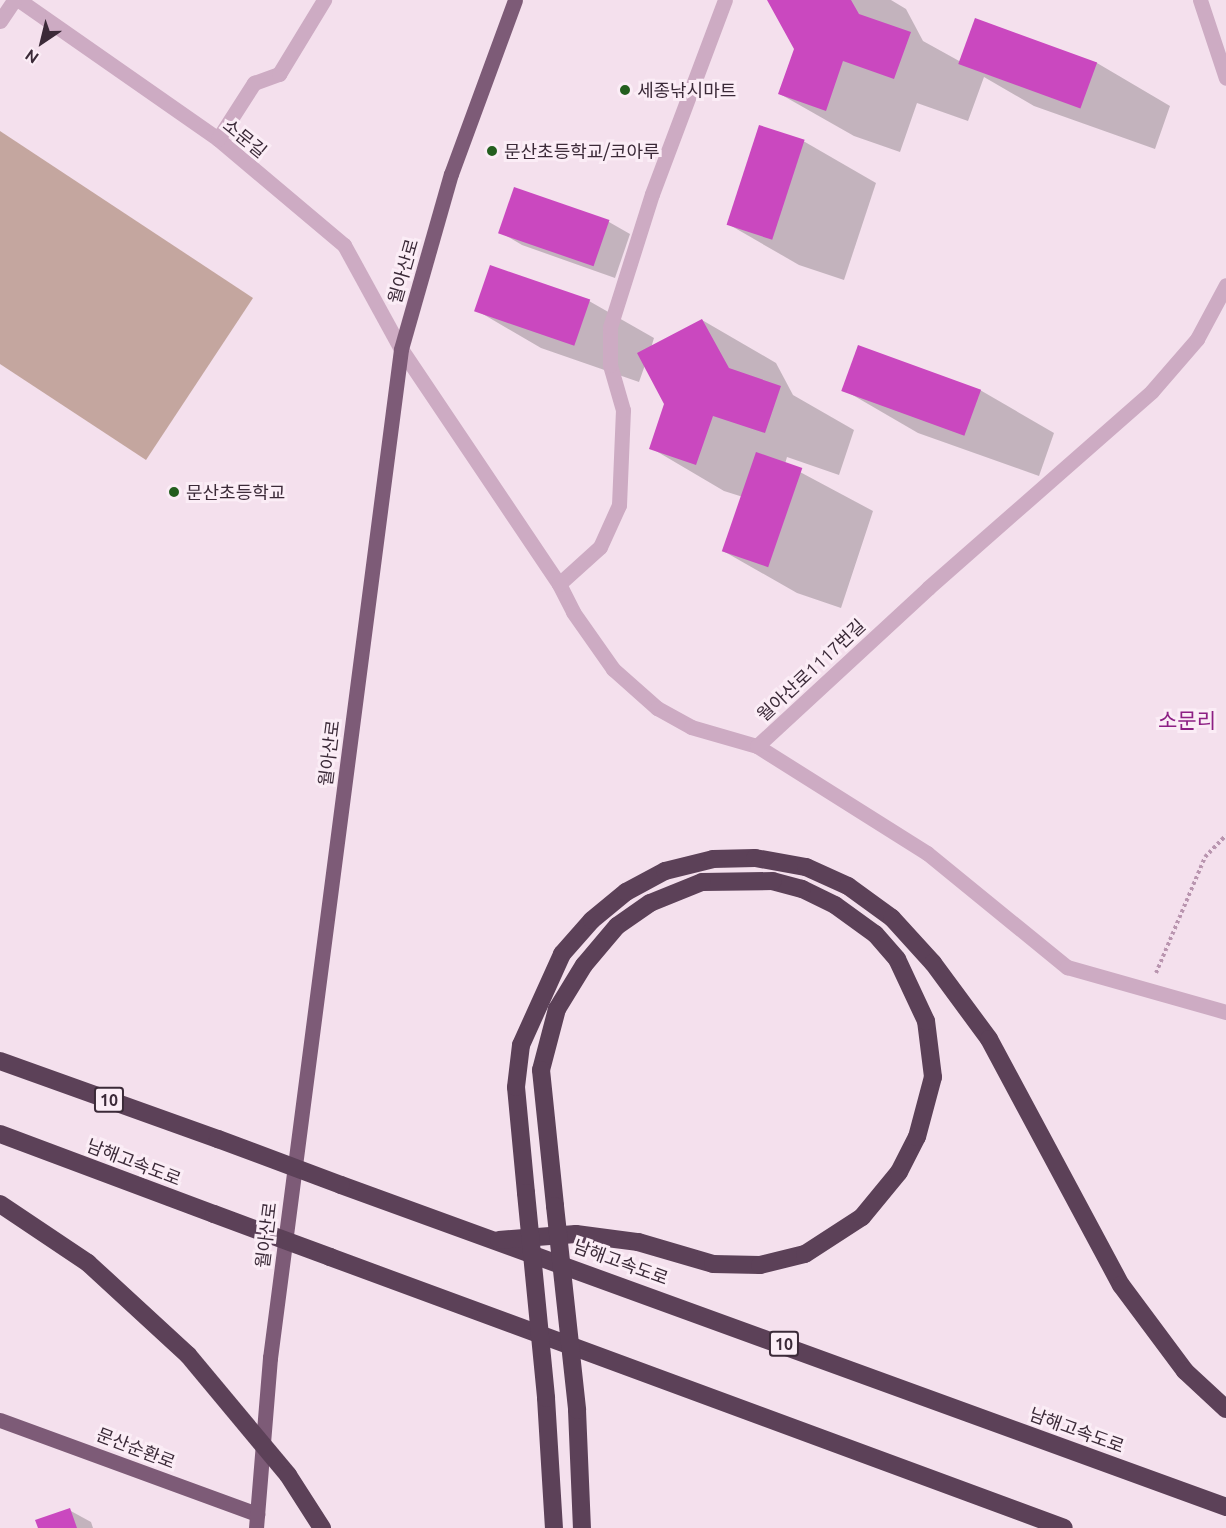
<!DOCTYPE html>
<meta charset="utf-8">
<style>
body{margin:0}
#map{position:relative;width:1226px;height:1528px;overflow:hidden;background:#f4e0ed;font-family:Ubuntu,"Noto Sans KR",sans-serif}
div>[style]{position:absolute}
.green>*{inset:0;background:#c4a69f}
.shadow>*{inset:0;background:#0003}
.building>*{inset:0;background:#ca48bf;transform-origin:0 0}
.path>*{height:4px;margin-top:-2px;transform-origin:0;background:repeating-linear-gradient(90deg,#b995af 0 3px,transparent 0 6px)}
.minor>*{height:15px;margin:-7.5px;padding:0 7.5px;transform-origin:7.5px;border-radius:7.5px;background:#cdabc3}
.major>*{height:15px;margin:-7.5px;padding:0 7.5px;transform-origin:7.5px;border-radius:7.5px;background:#7d5b77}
.highway>*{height:18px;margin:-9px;padding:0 9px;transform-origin:9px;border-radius:9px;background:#5c4158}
.highway-bridge>*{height:18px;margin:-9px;padding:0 9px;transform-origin:9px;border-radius:9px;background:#5c4158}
.dots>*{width:16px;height:16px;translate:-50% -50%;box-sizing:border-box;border:3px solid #fbedf6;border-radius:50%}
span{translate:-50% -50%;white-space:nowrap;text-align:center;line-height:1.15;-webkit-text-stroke:6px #fbedf6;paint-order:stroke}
.shield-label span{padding:2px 4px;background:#fbedf6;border:2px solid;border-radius:4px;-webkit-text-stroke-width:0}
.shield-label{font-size:16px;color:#3b2a38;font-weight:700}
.poi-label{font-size:18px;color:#3b2a38}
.left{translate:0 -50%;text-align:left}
.street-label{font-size:18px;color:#3b2a38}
.quarter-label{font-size:21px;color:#8d2084}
.north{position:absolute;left:12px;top:12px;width:60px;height:60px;-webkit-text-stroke:4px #fbedf6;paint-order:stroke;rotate:215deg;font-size:16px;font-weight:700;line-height:24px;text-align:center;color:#3b2a38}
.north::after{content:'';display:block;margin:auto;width:21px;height:27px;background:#3b2a38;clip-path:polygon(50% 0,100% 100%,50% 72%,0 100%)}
</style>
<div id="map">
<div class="green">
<i style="clip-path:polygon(0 131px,253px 298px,146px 460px,0 364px)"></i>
</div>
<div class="shadow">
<i style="clip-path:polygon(769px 0,891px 0,906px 9px,923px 41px,961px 62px,1097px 63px,1170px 106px,1155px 149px,1034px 106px,984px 77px,968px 121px,917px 103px,900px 152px,854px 136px,780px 94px,796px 49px)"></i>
<i style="clip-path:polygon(760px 127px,805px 142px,876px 183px,844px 280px,799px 265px,728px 224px)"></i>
<i style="clip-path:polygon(515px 189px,609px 222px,630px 234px,615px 278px,522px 245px,500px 232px)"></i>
<i style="clip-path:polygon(589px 301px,654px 338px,651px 348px,702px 320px,776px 363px,793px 395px,854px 430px,839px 475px,787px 457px,785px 464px,873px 511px,841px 608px,797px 593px,725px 552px,743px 497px,724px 491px,651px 448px,666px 404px,645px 365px,639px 382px,541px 348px,476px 310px)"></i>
<i style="clip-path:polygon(844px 390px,980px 390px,1054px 433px,1039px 476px,918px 433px)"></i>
<i style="clip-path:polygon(69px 1510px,91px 1522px,93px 1528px,39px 1528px)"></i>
</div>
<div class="building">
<i style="clip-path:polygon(767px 0,851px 0,859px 14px,911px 32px,894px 79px,843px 61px,826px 111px,778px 94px,794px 49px)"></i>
<i style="left:975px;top:18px;width:130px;height:49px;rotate:20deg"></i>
<i style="left:759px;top:125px;width:48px;height:105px;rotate:18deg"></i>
<i style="left:514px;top:187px;width:101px;height:49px;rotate:19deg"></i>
<i style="left:490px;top:265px;width:106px;height:49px;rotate:19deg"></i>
<i style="clip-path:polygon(702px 319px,729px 368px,781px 386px,765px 433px,713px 416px,696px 465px,649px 449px,664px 404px,637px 353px)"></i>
<i style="left:858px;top:345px;width:131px;height:49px;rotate:20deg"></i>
<i style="left:756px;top:452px;width:49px;height:105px;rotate:19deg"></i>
<i style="clip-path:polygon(70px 1508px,77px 1528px,38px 1528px,35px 1520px)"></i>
</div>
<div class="path">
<i style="left:1156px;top:973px;width:126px;rotate:-67.1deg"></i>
<i style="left:1205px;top:857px;width:30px;rotate:-46deg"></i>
</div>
<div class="minor">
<i style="left:19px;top:0;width:243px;rotate:34.9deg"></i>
<i style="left:218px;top:139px;width:165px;rotate:40.1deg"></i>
<i style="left:344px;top:245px;width:119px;rotate:61.3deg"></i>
<i style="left:401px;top:349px;width:283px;rotate:56.1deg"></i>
<i style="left:559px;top:584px;width:31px;rotate:63deg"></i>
<i style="left:573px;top:612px;width:70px;rotate:54.9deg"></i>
<i style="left:613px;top:669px;width:59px;rotate:41.6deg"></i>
<i style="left:657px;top:708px;width:39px;rotate:29deg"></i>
<i style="left:691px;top:727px;width:69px;rotate:16.1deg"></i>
<i style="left:757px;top:746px;width:201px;rotate:32.2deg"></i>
<i style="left:927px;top:853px;width:181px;rotate:39.2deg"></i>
<i style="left:1067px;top:967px;width:165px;rotate:15.8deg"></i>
<i style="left:1200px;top:0;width:82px;rotate:71.6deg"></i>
<i style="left:0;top:21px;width:25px;rotate:-56deg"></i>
<i style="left:218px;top:139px;width:67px;rotate:-57.3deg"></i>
<i style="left:254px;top:83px;width:27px;rotate:-20deg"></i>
<i style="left:279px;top:74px;width:87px;rotate:-58.7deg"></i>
<i style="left:559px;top:584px;width:55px;rotate:-42.1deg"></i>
<i style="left:600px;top:547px;width:46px;rotate:-65.7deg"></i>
<i style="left:619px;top:505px;width:95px;rotate:-87.6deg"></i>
<i style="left:623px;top:410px;width:47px;rotate:-106.1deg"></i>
<i style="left:610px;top:365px;width:38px;rotate:-90deg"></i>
<i style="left:610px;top:327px;width:139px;rotate:-72.5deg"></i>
<i style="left:652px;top:194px;width:207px;rotate:-69.4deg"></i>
<i style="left:757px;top:746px;width:233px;rotate:-42.7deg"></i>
<i style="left:928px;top:588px;width:298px;rotate:-41.3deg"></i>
<i style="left:1152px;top:391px;width:69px;rotate:-49.1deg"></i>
<i style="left:1197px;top:339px;width:61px;rotate:-61.8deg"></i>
</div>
<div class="major">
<i style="left:0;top:1420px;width:274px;rotate:20.1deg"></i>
<i style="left:256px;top:1528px;width:171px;rotate:-85.3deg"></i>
<i style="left:270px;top:1358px;width:1017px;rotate:-82.6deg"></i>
<i style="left:401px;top:349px;width:182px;rotate:-74.1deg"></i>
<i style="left:451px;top:174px;width:185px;rotate:-69.8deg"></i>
</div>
<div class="highway">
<i style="left:0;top:1061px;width:232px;rotate:19.7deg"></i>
<i style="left:0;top:1134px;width:228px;rotate:20.5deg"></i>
<i style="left:341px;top:1185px;width:942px;rotate:19.99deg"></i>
<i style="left:526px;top:1193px;width:106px;rotate:-95.4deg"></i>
<i style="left:516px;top:1087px;width:42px;rotate:-83.2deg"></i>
<i style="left:521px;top:1045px;width:100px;rotate:-65.7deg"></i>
<i style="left:562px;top:954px;width:45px;rotate:-48.6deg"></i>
<i style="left:592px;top:920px;width:44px;rotate:-39.5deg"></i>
<i style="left:626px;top:892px;width:44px;rotate:-28.3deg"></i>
<i style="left:665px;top:871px;width:49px;rotate:-14deg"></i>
<i style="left:713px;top:859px;width:42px;rotate:-1.4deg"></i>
<i style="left:755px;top:858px;width:52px;rotate:10deg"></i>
<i style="left:806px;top:867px;width:46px;rotate:24.3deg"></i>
<i style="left:848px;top:886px;width:54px;rotate:36deg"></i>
<i style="left:892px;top:918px;width:61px;rotate:47.7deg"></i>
<i style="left:933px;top:963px;width:94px;rotate:53.6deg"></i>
<i style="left:989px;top:1039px;width:279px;rotate:61.8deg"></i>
<i style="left:1121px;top:1285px;width:107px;rotate:53.3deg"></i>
<i style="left:1185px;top:1371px;width:56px;rotate:42.8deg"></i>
<i style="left:0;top:1204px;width:106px;rotate:33.8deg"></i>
<i style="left:499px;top:1240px;width:77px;rotate:-4.5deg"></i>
<i style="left:576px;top:1234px;width:63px;rotate:7.4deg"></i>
<i style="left:638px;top:1242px;width:78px;rotate:16.3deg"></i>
<i style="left:713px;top:1264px;width:47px;rotate:1.2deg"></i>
<i style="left:760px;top:1265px;width:46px;rotate:-13.7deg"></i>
<i style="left:805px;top:1254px;width:68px;rotate:-33deg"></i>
<i style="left:862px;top:1217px;width:58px;rotate:-50.6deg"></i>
<i style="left:899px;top:1172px;width:39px;rotate:-63deg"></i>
<i style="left:917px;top:1137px;width:62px;rotate:-75.1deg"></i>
<i style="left:933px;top:1077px;width:56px;rotate:-97.1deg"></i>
<i style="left:926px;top:1021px;width:68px;rotate:-115.1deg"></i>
<i style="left:897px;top:959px;width:33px;rotate:-131deg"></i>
<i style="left:875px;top:934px;width:49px;rotate:-144.1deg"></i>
<i style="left:835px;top:905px;width:37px;rotate:-154deg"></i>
<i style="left:802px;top:889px;width:30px;rotate:-165deg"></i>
<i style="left:773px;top:881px;width:71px;rotate:179.2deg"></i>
<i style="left:702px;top:882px;width:56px;rotate:158deg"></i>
<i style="left:650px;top:903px;width:40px;rotate:145.1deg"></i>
<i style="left:617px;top:926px;width:51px;rotate:130.2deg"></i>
<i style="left:584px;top:965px;width:52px;rotate:121.5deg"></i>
<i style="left:557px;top:1009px;width:63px;rotate:104.7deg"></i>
<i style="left:541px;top:1070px;width:137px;rotate:84.1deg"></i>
<i style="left:330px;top:1257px;width:782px;rotate:20.26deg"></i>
<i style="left:546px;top:1398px;width:130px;rotate:86.5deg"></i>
<i style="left:577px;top:1410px;width:118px;rotate:87.6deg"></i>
</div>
<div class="highway-bridge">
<i style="left:218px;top:1139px;width:131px;rotate:20.5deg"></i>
<i style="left:526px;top:1193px;width:206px;rotate:84.4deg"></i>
<i style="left:555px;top:1206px;width:205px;rotate:83.8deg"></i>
<i style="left:214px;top:1214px;width:124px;rotate:20.3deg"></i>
<i style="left:88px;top:1263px;width:136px;rotate:42.6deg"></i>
<i style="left:188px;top:1355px;width:156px;rotate:50.2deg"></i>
<i style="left:288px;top:1475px;width:63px;rotate:57.3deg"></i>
</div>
<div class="dots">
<i style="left:625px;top:90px;background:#235e1e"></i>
<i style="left:492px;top:151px;background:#235e1e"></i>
<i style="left:174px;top:492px;background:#235e1e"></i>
</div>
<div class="shield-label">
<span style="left:109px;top:1100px">10</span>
<span style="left:784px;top:1344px">10</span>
</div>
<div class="poi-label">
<span class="left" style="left:637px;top:90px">세종낚시마트</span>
<span class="left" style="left:504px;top:151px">문산초등학교/코아루</span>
<span class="left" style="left:186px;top:492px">문산초등학교</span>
</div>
<div class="street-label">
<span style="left:245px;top:138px;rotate:39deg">소문길</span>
<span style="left:403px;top:271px;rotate:-74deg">월아산로</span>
<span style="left:811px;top:670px;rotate:-43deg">월아산로1117번길</span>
<span style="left:329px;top:753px;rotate:-83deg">월아산로</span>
<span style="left:134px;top:1162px;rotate:21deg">남해고속도로</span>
<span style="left:266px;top:1235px;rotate:-83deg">월아산로</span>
<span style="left:621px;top:1262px;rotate:20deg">남해고속도로</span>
<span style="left:1077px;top:1430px;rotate:20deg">남해고속도로</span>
<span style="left:136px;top:1448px;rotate:21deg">문산순환로</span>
</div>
<div class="quarter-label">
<span style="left:1187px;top:720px">소문리</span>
</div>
<div class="north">N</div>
</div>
